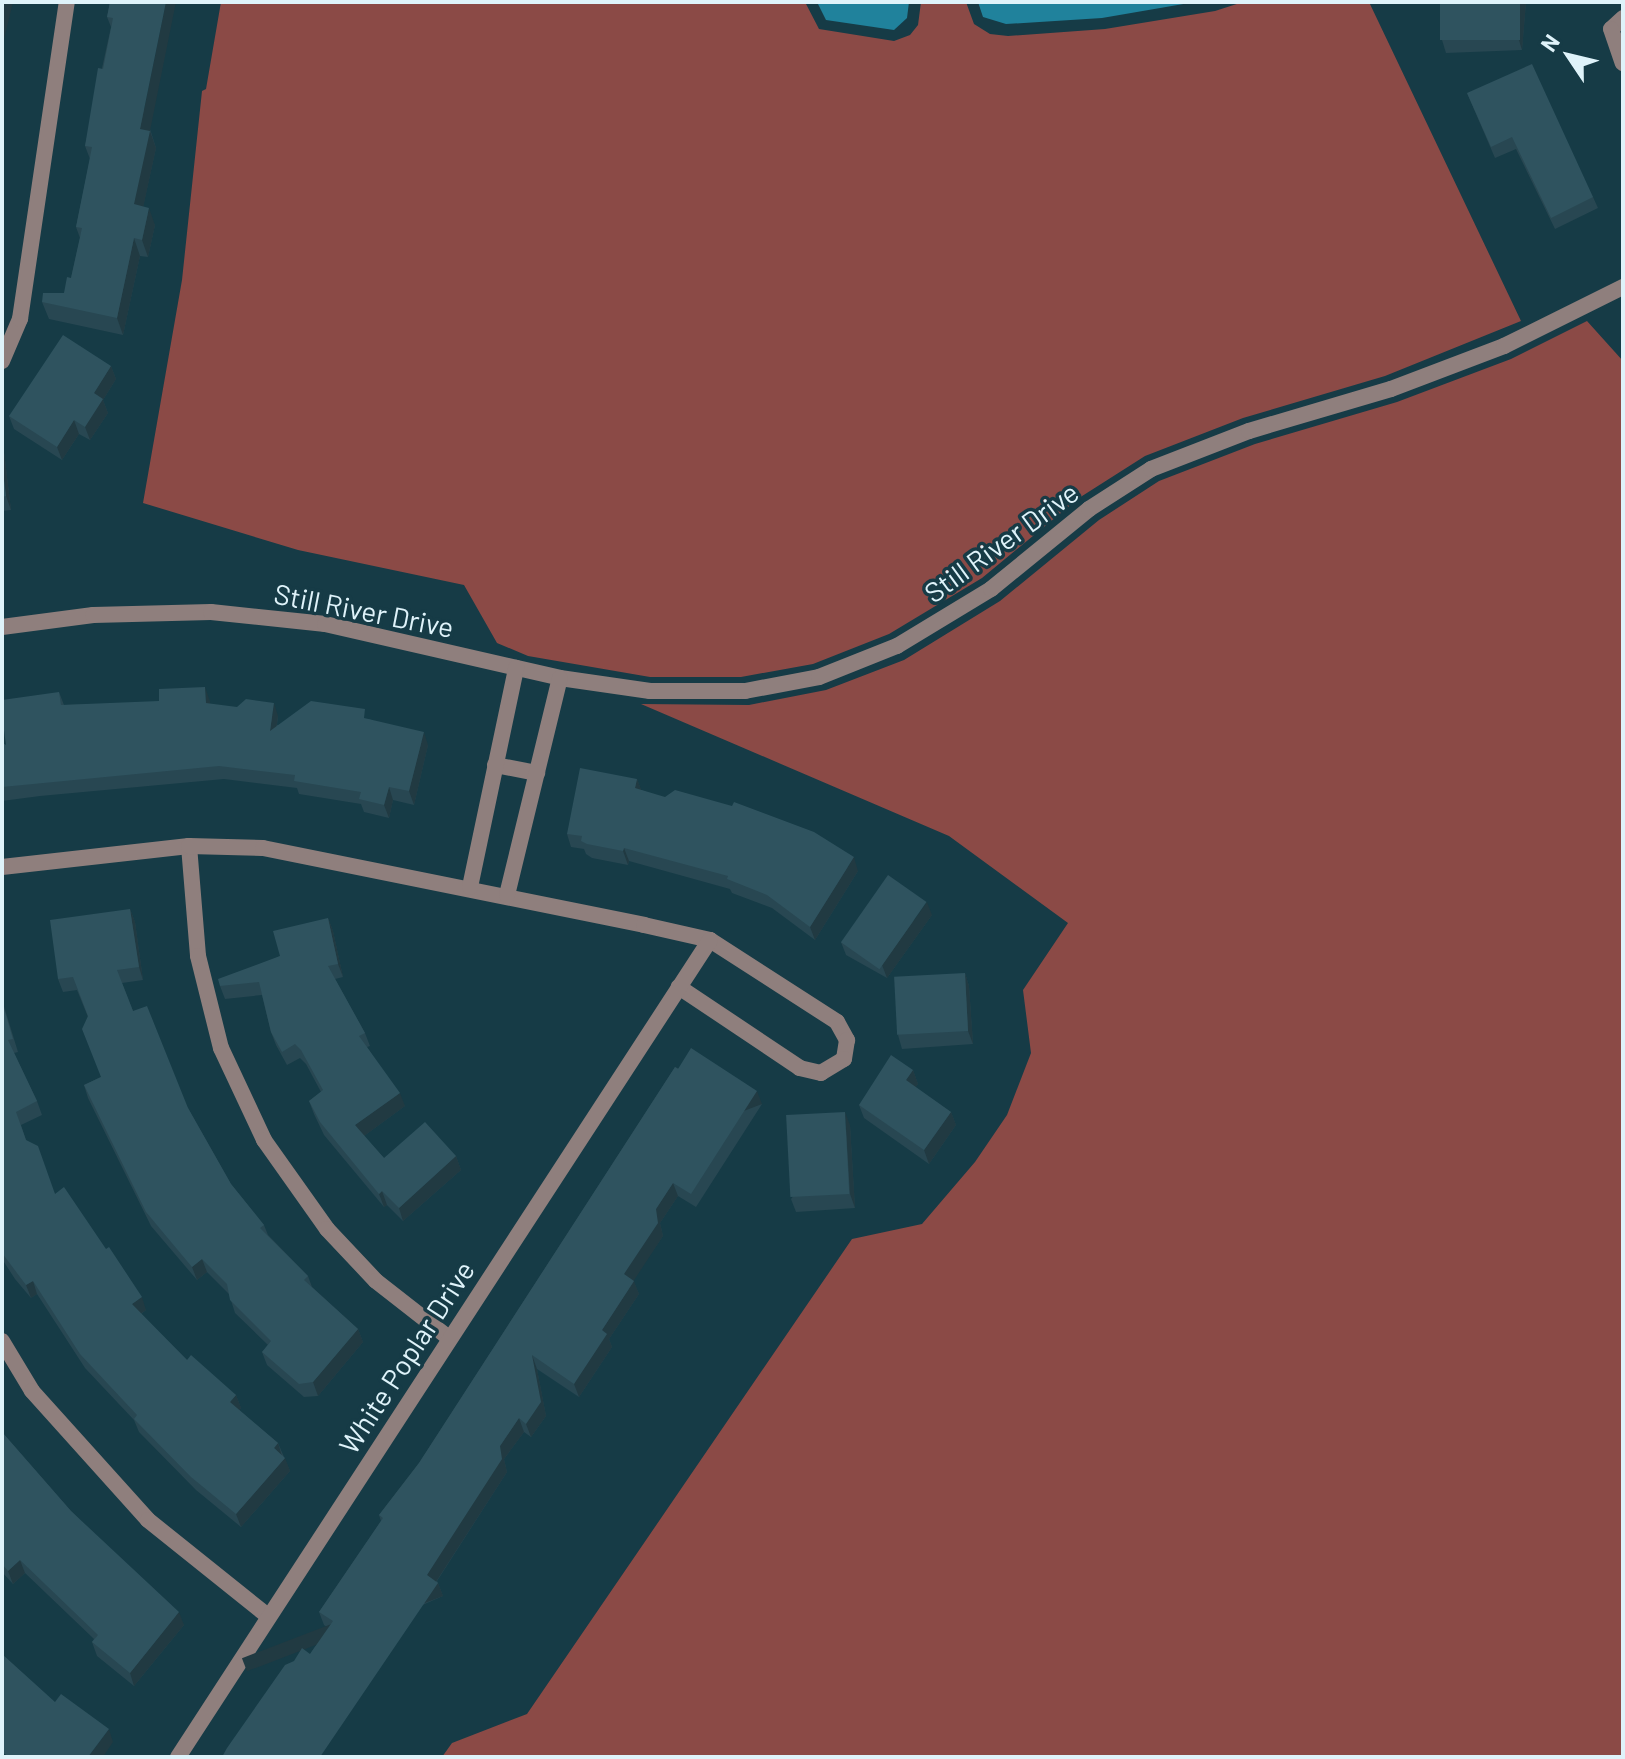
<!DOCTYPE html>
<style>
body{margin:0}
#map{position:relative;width:1625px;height:1759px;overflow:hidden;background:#163b46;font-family:Barlow,sans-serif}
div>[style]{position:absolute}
.green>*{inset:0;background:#8b4a46}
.water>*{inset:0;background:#20829c}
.minor>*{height:16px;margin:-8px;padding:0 8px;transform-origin:8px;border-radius:8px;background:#8f7f7d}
.wall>*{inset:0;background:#284752}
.shaded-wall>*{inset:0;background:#213a42;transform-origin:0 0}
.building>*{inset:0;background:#2f535f;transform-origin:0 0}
span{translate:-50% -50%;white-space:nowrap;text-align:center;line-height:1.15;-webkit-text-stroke:7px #163b46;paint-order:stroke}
.street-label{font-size:28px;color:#dff3fa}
.frame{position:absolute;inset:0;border:4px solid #dff3fa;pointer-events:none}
.north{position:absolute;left:1529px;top:16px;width:80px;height:80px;-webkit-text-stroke:6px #163b46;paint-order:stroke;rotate:305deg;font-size:22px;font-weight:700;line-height:32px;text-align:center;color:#dff3fa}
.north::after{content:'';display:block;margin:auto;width:28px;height:36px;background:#dff3fa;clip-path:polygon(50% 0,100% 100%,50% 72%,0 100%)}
</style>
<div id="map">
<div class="green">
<i style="clip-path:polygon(221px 2px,805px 2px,819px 29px,894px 41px,910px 35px,918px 25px,921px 2px,966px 2px,974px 24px,990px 34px,1008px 36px,1105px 29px,1215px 11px,1243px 2px,1369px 2px,1521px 321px,1385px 376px,1243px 418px,1145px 456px,1079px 498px,982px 578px,889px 634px,813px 664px,741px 677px,650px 677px,528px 656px,497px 643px,464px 585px,298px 550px,143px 503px,182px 280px,202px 91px,206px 89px)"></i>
<i style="clip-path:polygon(1587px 321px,1623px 361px,1623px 1757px,442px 1757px,452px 1743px,527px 1714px,852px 1239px,922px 1224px,975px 1162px,1007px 1115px,1031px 1053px,1023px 990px,1068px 923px,949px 836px,641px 704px,749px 705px,826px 690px,904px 660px,1000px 601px,1099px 520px,1159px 481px,1255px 444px,1397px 402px,1511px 359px)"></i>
</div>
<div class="water">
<i style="clip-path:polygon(817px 2px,909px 2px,907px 18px,894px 30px,826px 20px)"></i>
<i style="clip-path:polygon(978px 2px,1195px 2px,1102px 18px,1006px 24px,983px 17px)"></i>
</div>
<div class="minor">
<i style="left:1623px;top:18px;width:16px;rotate:137deg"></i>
<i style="left:1611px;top:29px;width:36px;rotate:71deg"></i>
<i style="left:2px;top:361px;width:46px;rotate:-66.8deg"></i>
<i style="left:20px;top:319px;width:320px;rotate:-81.6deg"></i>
<i style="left:2px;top:627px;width:92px;rotate:-7.5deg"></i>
<i style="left:93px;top:615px;width:118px;rotate:-1.5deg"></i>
<i style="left:211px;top:612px;width:115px;rotate:6deg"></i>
<i style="left:325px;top:624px;width:241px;rotate:12.9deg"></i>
<i style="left:560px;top:678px;width:91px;rotate:8.2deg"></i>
<i style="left:650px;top:691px;width:95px"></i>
<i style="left:745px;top:691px;width:75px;rotate:-10.7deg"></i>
<i style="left:819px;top:677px;width:84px;rotate:-21.7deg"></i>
<i style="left:897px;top:646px;width:110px;rotate:-31.2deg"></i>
<i style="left:991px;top:589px;width:127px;rotate:-39.2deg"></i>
<i style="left:1089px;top:509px;width:74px;rotate:-32.8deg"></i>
<i style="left:1151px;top:469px;width:105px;rotate:-21.2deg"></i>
<i style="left:1249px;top:431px;width:148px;rotate:-16.5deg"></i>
<i style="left:1391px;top:389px;width:121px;rotate:-20.8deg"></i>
<i style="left:1504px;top:346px;width:133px;rotate:-26.4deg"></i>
<i style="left:495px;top:765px;width:43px;rotate:10.8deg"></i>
<i style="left:189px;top:846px;width:110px;rotate:85.3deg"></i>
<i style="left:198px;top:956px;width:95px;rotate:76deg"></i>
<i style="left:221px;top:1048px;width:102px;rotate:64.9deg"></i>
<i style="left:264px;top:1140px;width:109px;rotate:54.7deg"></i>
<i style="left:327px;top:1229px;width:71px;rotate:46.7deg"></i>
<i style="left:376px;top:1281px;width:93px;rotate:38deg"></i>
<i style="left:2px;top:867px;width:188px;rotate:-6.4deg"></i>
<i style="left:189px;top:846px;width:74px;rotate:1.5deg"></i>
<i style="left:263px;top:848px;width:389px;rotate:11.4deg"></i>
<i style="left:644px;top:925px;width:68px;rotate:12.8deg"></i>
<i style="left:710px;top:940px;width:151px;rotate:32.8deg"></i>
<i style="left:837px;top:1022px;width:21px;rotate:61deg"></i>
<i style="left:847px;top:1040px;width:19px;rotate:99deg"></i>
<i style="left:844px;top:1059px;width:27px;rotate:149deg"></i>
<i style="left:821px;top:1073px;width:22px;rotate:-167deg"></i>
<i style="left:800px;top:1068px;width:146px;rotate:-146.2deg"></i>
<i style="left:470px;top:887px;width:224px;rotate:-78.1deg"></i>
<i style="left:507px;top:895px;width:223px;rotate:-76.3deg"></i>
<i style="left:2px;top:1341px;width:58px;rotate:59deg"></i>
<i style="left:32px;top:1391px;width:173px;rotate:48deg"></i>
<i style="left:148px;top:1520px;width:154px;rotate:38.7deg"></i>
<i style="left:178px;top:1757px;width:975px;rotate:-56.93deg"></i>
</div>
<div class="wall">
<i style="clip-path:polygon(110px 2px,156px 148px,143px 207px,155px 225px,148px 257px,140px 256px,123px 335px,49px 319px,42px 302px,64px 293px,71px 278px,80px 238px,76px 227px,90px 159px,85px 146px,111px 27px,107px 17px)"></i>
<i style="clip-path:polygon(1526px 2px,1522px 50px,1446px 53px,1442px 40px)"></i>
<i style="clip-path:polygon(1467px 93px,1593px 197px,1598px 208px,1555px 229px,1516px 149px,1495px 158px)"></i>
<i style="clip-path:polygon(111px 366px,116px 379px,103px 400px,108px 413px,90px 440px,79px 434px,62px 460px,14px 429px,9px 416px)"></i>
<i style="clip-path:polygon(2px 447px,4px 452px,11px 510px,2px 511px)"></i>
<i style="clip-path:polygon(59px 692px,64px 705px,210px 701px,210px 704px,278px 716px,277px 725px,369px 719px,428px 745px,414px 805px,393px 800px,389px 818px,364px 812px,361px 804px,299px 794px,297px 788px,224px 779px,40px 796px,2px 801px,2px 743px,6px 745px)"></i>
<i style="clip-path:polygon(637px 779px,641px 790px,858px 871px,815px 940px,772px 908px,732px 893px,730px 889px,629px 861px,628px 865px,592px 858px,586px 854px,584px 849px,571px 847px,567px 834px)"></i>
<i style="clip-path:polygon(130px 909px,135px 922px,143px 980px,122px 983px,133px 1011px,231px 1184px,264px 1225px,268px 1235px,308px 1276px,312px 1287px,358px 1329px,363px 1342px,318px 1396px,304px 1397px,267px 1365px,262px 1352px,268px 1345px,235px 1313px,229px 1294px,207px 1272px,197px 1280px,151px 1226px,88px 1098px,84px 1085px,101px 1077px,88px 1017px,77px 990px,63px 992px,58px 979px)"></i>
<i style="clip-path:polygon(932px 915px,887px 978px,846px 955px,841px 942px)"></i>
<i style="clip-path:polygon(328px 918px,333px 931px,343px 977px,335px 979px,365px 1033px,370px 1046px,367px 1047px,405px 1106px,364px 1136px,384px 1158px,456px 1156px,461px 1170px,403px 1221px,387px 1205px,384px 1207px,324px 1135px,314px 1114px,309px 1101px,321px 1092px,306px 1064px,300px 1058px,287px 1065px,276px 1045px,271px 1032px,262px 995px,225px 999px,220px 986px,280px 956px)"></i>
<i style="clip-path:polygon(965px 973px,969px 986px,973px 1044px,902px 1049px,898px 1035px)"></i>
<i style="clip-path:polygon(2px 1000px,18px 1052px,14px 1053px,37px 1101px,42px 1115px,21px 1125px,26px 1140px,55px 1194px,146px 1310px,141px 1314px,187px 1360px,236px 1395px,241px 1408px,239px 1410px,278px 1443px,290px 1471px,241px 1527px,196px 1490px,139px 1432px,134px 1420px,85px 1368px,37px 1294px,31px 1298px,15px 1279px,2px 1259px)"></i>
<i style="clip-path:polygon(675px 1067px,762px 1104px,696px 1207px,678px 1196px,660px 1223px,663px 1236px,633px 1280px,639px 1294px,609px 1339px,612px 1347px,579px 1397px,537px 1369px,546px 1416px,531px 1437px,524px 1432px,504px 1459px,507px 1472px,437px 1581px,438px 1583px,443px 1596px,310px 1654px,328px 1628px,324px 1625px,319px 1612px,381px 1521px,379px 1515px,419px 1463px)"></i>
<i style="clip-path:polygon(913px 1070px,918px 1084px,915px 1087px,951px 1112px,956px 1125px,929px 1164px,864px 1118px,859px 1105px)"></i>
<i style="clip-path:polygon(850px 1125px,855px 1208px,796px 1212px,791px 1199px)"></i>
<i style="clip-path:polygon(2px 1432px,71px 1511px,184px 1625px,134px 1686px,97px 1656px,92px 1642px,94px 1639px,25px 1573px,13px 1584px,2px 1572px)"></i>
</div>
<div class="shaded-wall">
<i style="clip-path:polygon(3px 2px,13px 2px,2px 48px,2px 5px)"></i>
<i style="clip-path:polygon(166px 2px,176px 2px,150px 131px,156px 148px,140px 222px,134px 204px,140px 129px)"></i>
<i style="clip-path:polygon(1520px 2px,1526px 2px,1522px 50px,1518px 37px)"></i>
<i style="clip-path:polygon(149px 208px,155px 225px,148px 257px,142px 240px)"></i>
<i style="clip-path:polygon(134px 238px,140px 256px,123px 335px,117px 318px)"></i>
<i style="clip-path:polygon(111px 366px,116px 379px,103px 400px,108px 413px,90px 440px,85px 427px,94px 393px)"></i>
<i style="clip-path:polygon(74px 420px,79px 434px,62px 460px,57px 447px)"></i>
<i style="clip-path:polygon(2px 447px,4px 452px,11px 510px,6px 496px,2px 464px)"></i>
<i style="clip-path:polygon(205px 687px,210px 701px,211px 716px,206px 703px)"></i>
<i style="clip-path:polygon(274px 703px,278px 716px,274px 744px,270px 731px)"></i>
<i style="clip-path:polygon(424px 732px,428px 745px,414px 805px,409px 791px)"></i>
<i style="clip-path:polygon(637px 779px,642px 792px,635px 788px)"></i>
<i style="clip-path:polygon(389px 787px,393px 800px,389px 818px,384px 805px)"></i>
<i style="clip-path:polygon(624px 848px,629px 861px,628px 865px,623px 851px)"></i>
<i style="clip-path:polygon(854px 857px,858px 871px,815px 940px,810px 927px)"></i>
<i style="clip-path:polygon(927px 902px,932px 915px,887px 978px,882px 965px)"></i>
<i style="clip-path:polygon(130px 909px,135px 922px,143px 980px,139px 967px)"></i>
<i style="clip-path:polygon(328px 918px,333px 931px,343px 977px,338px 964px)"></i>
<i style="clip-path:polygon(965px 973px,969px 986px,973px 1044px,968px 1031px)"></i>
<i style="clip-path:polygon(913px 1070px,918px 1084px,911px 1093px,906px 1080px)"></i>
<i style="left:757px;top:1091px;width:14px;height:122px;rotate:69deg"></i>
<i style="clip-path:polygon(400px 1093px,405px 1106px,360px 1139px,355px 1125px)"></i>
<i style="clip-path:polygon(845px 1112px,850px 1125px,855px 1208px,850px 1194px)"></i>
<i style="clip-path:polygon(951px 1112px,956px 1125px,929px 1164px,924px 1150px)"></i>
<i style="clip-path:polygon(456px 1156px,461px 1170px,403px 1221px,399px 1208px)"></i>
<i style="clip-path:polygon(673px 1183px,678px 1196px,660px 1223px,663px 1236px,629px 1288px,624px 1274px,656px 1209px)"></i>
<i style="clip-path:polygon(382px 1191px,387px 1205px,384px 1207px,379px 1194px)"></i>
<i style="clip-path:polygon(202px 1259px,207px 1272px,197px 1280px,192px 1267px)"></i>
<i style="clip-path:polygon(33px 1281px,37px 1294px,31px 1298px,26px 1285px)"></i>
<i style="clip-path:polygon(634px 1281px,639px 1294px,609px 1339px,612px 1347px,579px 1397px,574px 1384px,602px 1330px)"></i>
<i style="clip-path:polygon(142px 1297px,146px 1310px,136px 1317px,132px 1304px)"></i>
<i style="clip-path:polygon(358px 1329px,363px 1342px,318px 1396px,313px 1382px)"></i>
<i style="clip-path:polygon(532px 1355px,537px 1369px,546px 1416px,531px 1437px,526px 1424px)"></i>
<i style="clip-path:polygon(236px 1395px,241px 1408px,235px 1415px,230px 1402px)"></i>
<i style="clip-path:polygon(519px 1418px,524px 1432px,504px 1459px,507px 1472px,432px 1588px,427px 1575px,500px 1446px)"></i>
<i style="clip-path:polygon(278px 1443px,282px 1456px,274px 1448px)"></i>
<i style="clip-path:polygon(285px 1458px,290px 1471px,241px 1527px,236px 1514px)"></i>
<i style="clip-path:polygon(20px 1560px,25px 1573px,13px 1584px,8px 1571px)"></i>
<i style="left:438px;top:1583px;width:14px;height:210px;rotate:69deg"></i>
<i style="clip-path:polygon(179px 1612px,184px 1625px,134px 1686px,130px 1673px)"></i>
<i style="clip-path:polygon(109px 1729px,113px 1742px,103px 1757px,88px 1757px)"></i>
</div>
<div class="building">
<i style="clip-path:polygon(110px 2px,166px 2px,140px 129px,150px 131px,134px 204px,149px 208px,142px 240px,134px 238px,117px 318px,42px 302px,43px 293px,64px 293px,67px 277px,71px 278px,82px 228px,76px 227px,92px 147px,85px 146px,98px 68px,103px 69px,113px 18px,107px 17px)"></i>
<i style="left:1440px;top:2px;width:80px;height:38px"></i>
<i style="clip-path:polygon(1532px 64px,1593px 197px,1551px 218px,1512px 137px,1491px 147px,1467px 93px)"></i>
<i style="clip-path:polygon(63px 335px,111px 366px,94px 393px,103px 399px,85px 427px,74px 420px,57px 447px,9px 416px)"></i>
<i style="clip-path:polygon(2px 464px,6px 496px,2px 497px)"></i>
<i style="clip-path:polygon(205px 687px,206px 703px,237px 707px,246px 699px,274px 703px,270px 731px,311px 701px,365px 709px,364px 718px,424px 732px,409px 791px,389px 787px,384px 805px,359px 799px,361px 792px,294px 781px,295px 775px,219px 766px,2px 787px,2px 743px,6px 745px,2px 716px,2px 700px,59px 692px,61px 705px,159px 701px,159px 689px)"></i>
<i style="clip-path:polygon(580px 768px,637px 779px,635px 788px,665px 797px,675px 790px,732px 806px,734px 802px,814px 832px,854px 857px,810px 927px,767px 895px,727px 879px,728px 876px,624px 848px,623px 851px,587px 844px,581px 841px,582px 836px,567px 834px)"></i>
<i style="left:888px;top:875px;width:47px;height:82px;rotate:35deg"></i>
<i style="clip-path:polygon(130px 909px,139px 967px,117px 970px,133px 1011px,147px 1006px,188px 1108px,231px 1184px,264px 1225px,260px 1228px,308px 1276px,304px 1280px,358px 1329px,313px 1382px,299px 1384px,262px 1352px,271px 1341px,230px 1300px,227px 1284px,202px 1259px,192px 1267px,146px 1212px,84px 1085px,101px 1077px,82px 1029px,88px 1016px,73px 977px,58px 979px,50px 920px)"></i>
<i style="clip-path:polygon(328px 918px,338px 964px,328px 966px,365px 1033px,359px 1036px,400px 1093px,355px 1125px,384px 1158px,425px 1122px,456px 1156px,399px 1208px,382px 1191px,379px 1194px,320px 1122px,309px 1101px,323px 1090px,301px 1050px,295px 1044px,282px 1052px,271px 1032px,259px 982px,220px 986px,218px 979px,280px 956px,273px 931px)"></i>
<i style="left:965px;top:973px;width:58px;height:71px;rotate:87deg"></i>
<i style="clip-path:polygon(2px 1002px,13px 1039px,8px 1040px,37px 1101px,16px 1112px,26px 1140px,38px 1146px,55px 1194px,64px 1187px,106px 1249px,109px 1247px,142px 1297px,132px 1304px,187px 1360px,191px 1355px,236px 1395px,230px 1402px,278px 1443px,274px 1448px,285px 1458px,236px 1514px,191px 1477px,134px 1419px,137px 1415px,80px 1354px,33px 1281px,26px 1285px,2px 1253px)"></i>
<i style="clip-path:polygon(691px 1048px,757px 1091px,691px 1194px,673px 1183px,656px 1209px,658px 1223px,624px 1274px,634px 1281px,602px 1330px,607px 1334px,574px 1384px,532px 1355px,541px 1402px,526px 1424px,519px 1418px,500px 1446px,502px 1459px,427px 1575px,438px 1583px,320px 1757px,222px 1757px,227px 1748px,285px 1665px,294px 1661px,302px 1648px,310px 1654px,333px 1621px,319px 1612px,383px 1518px,379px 1515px,419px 1463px,675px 1067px,678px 1069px)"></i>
<i style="clip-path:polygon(891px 1055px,913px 1070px,906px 1080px,951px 1112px,924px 1150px,859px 1105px)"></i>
<i style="left:845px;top:1112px;width:82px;height:59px;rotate:87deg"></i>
<i style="clip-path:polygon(2px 1432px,71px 1511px,179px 1612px,130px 1673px,92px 1642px,98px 1635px,20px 1560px,8px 1571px,2px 1564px)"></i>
<i style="clip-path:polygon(2px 1654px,55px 1702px,61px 1694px,109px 1729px,88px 1757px,9px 1757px,2px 1752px)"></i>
</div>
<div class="street-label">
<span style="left:1001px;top:542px;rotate:-36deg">Still River Drive</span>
<span style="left:364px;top:610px;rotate:11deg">Still River Drive</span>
<span style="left:406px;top:1357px;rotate:-57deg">White Poplar Drive</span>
</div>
<div class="frame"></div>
<div class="north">N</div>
</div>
